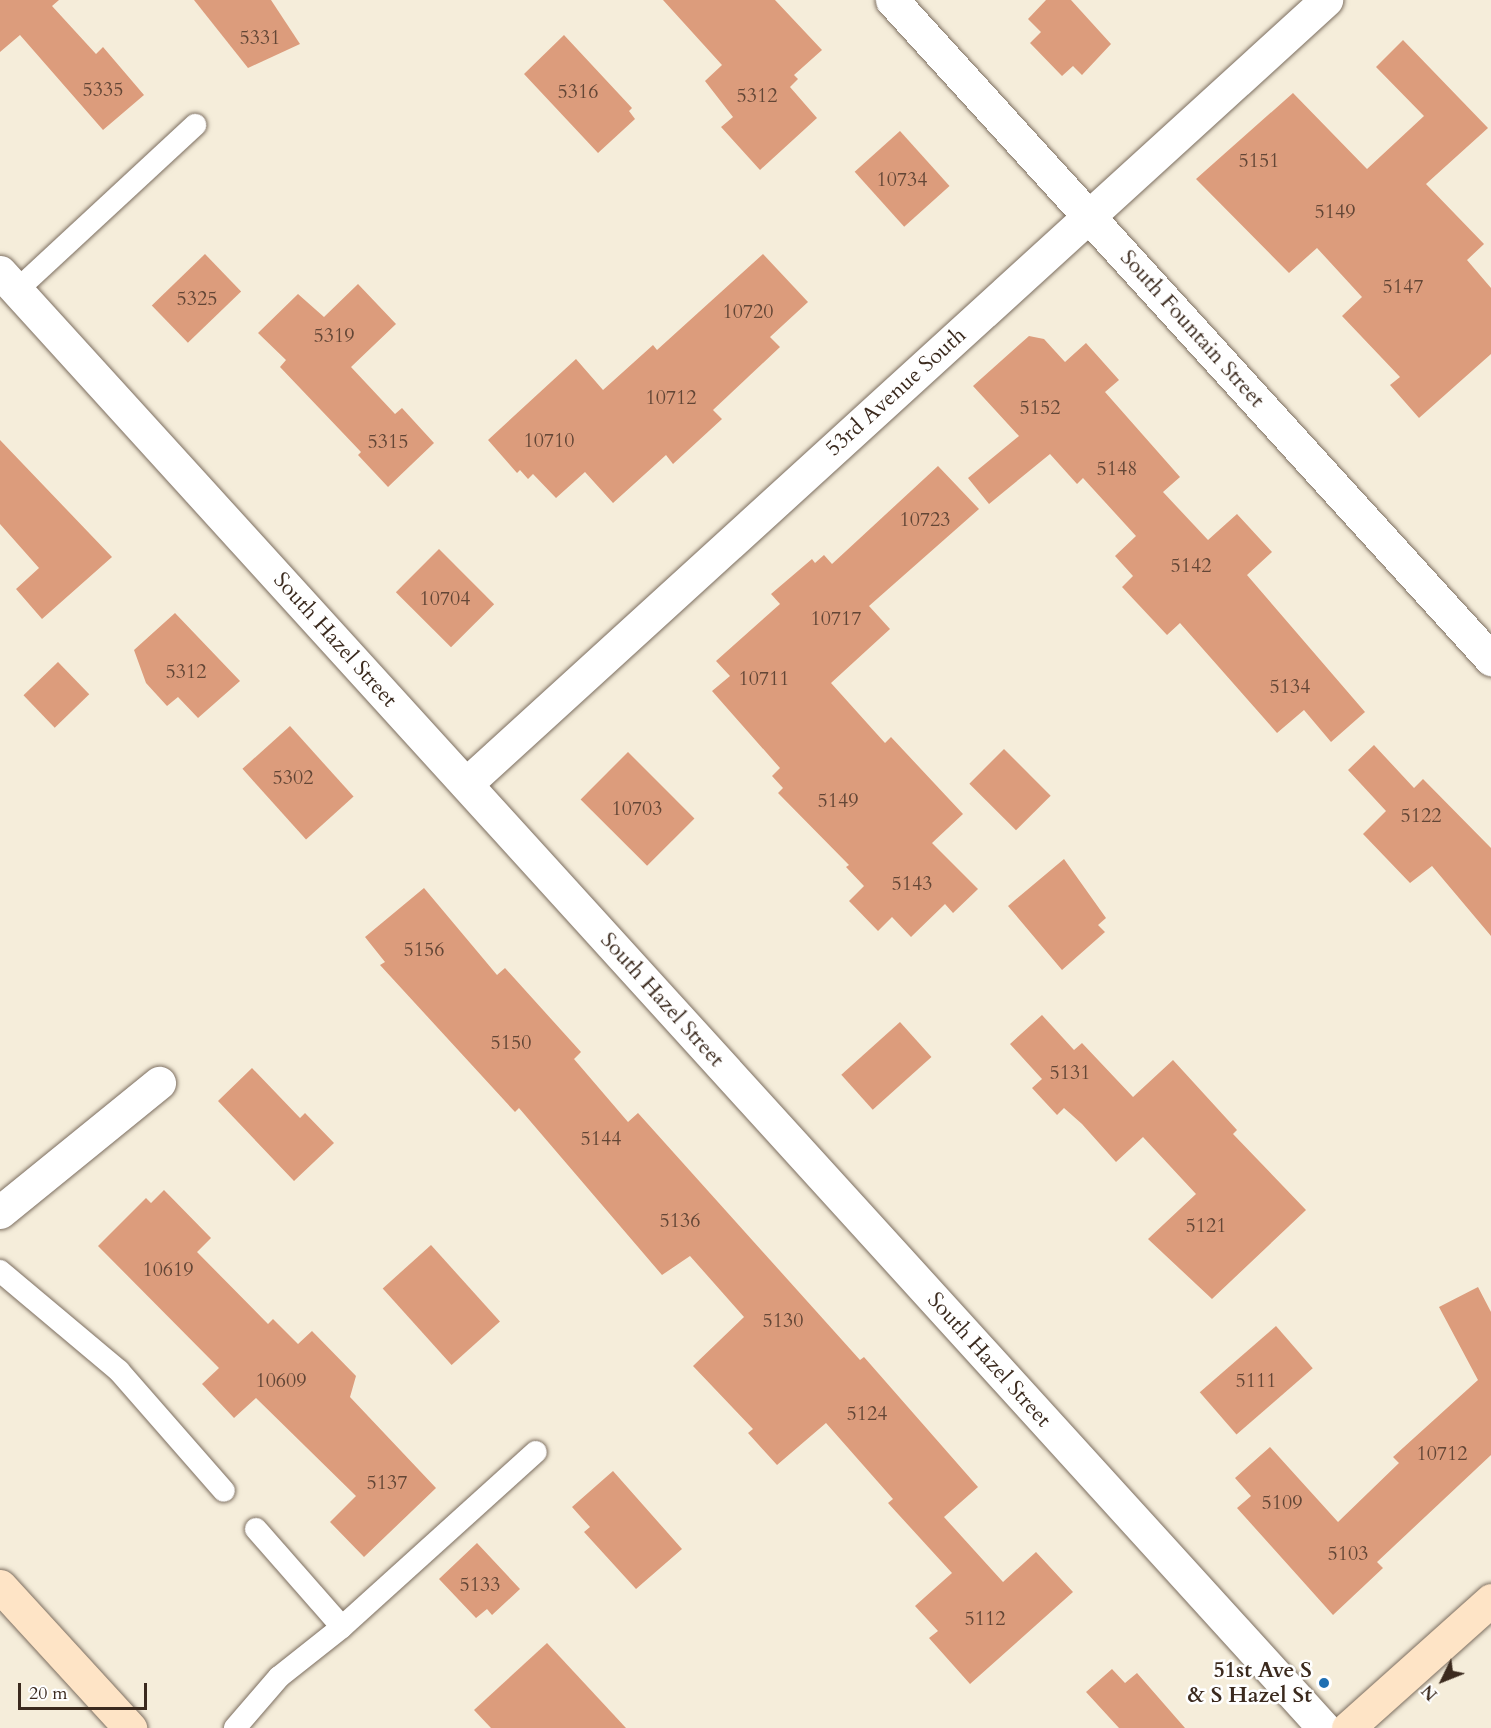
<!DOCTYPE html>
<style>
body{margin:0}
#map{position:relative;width:1491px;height:1728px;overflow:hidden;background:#f5edda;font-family:Cardo,serif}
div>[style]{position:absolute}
.building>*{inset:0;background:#dc9c7c;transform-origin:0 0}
.roads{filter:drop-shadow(0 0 2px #7c6e60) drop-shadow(0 0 2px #7c6e60)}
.lane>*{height:22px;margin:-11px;padding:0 11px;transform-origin:11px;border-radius:11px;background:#fff}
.street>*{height:33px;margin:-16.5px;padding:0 16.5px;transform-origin:16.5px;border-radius:16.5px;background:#fff}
.secondary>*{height:33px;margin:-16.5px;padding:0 16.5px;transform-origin:16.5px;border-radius:16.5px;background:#fee4c6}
.dots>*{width:16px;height:16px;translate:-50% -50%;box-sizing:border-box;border:3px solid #fff;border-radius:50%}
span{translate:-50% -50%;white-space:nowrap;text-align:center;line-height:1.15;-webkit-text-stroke:5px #fff;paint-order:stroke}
.number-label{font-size:20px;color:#634636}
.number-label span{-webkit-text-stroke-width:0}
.street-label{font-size:22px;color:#3b2a1e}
.poi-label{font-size:22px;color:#3b2a1e;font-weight:700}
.right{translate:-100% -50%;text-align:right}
.north{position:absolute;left:1413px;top:1650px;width:60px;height:60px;-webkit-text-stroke:4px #fff;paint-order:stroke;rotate:227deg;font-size:16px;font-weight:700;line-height:24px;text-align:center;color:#3b2a1e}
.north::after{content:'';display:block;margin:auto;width:21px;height:27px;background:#3b2a1e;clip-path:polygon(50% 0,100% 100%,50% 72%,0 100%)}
.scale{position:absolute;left:18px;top:1683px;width:129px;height:27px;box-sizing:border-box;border:3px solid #3b2a1e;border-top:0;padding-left:8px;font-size:18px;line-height:21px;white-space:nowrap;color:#3b2a1e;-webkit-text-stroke:4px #fff;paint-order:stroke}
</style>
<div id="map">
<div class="building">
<i style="clip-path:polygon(0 0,59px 0,52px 6px,96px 54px,103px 47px,144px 95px,103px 130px,20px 35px,0 52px)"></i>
<i style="clip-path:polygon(194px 0,271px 0,300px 44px,248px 68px)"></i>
<i style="clip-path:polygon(663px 0,775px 0,822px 50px,794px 75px,798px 79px,790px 87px,817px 118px,760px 170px,721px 127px,733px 117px,705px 81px,722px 65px)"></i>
<i style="clip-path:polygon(1046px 0,1071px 0,1111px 44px,1082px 75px,1073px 66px,1062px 76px,1030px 43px,1041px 32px,1028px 19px)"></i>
<i style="clip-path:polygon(564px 35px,632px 108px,629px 111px,635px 119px,598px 153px,524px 74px)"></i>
<i style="clip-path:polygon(1403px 40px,1488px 128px,1426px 184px,1484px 244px,1467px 260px,1491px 288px,1491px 354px,1419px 418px,1390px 385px,1400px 377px,1342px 316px,1362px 297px,1317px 248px,1289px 273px,1196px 179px,1293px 93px,1367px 169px,1424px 116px,1376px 67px)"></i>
<i style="left:900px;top:131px;width:74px;height:61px;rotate:48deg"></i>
<i style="left:205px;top:254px;width:52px;height:74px;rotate:46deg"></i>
<i style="clip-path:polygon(763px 254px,808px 302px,770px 337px,780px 347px,713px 410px,722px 419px,673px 464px,666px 455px,613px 503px,585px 472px,556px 498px,533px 474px,528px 479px,520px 470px,517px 473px,488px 440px,576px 359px,603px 390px,653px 345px,657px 350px)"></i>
<i style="clip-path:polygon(358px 284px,396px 324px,351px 367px,395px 414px,402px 408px,434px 443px,388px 487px,358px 455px,361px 452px,280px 367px,286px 360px,258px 333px,298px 294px,324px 317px)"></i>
<i style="clip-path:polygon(1029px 336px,1044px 339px,1065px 362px,1086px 343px,1119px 380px,1105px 392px,1180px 477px,1163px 492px,1208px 540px,1237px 514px,1272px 552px,1247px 575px,1365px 712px,1331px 742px,1304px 710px,1277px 733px,1180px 623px,1167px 635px,1122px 587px,1133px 576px,1115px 556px,1136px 536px,1083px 478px,1077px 484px,1050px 454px,989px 504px,968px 478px,1019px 436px,973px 386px)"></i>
<i style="clip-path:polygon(0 440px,112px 557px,42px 619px,16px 589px,39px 568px,0 524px)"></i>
<i style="clip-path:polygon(938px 466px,979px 509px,869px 606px,890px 629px,831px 683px,885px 743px,891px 737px,963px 814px,932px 843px,978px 889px,953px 913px,945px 904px,911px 937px,892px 917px,878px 931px,849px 901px,864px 886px,846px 867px,849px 865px,778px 793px,783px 788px,772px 776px,780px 768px,712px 691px,730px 676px,716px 661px,780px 604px,771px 594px,812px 559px,815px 563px,824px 555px,832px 564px)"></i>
<i style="left:439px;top:549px;width:78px;height:61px;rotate:45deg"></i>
<i style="clip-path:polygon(175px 613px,240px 681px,198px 718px,178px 697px,167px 706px,146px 683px,134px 650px)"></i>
<i style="left:58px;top:662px;width:45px;height:48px;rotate:46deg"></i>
<i style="left:290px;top:726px;width:95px;height:64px;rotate:48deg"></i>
<i style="clip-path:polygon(1374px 745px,1414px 788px,1423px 779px,1491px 848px,1491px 936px,1432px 866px,1410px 883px,1363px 834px,1386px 811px,1348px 770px)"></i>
<i style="left:1004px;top:749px;width:66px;height:49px;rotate:45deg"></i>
<i style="left:628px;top:752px;width:94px;height:67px;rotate:45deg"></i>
<i style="clip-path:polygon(1064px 859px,1106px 918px,1098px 925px,1105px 932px,1062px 970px,1008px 906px)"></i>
<i style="clip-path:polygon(424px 888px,497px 975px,505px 968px,581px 1052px,574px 1059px,628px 1122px,638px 1113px,860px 1360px,864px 1357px,978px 1487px,944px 1517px,1003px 1582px,1036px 1552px,1073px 1592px,970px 1684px,929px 1638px,938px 1631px,915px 1606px,952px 1573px,888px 1503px,893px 1499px,826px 1423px,777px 1465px,748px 1433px,753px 1429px,693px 1366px,744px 1317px,690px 1256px,662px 1275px,519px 1108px,515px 1112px,380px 965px,385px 962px,365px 937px)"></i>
<i style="clip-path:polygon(1042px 1015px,1074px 1050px,1082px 1043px,1133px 1097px,1173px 1060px,1237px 1130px,1233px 1134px,1306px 1210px,1212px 1299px,1148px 1239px,1196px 1194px,1143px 1137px,1116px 1162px,1082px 1124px,1064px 1108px,1057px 1115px,1032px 1088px,1042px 1079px,1010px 1044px)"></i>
<i style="left:900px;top:1022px;width:47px;height:79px;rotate:48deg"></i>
<i style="clip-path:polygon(252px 1068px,300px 1118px,305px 1113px,334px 1143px,294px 1181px,218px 1101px)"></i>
<i style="clip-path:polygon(164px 1190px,211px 1238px,197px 1252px,268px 1324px,273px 1319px,298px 1344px,312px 1331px,356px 1376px,350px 1397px,436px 1488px,364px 1557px,330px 1522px,356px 1496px,256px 1398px,234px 1418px,202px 1384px,219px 1368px,98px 1246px,146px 1198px,151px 1203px)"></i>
<i style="left:431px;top:1245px;width:103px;height:65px;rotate:48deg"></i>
<i style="clip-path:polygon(1478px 1287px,1491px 1312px,1491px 1455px,1377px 1562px,1383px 1568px,1333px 1615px,1237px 1508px,1251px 1496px,1235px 1478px,1270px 1447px,1338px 1522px,1399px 1463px,1393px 1457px,1478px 1380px,1439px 1307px)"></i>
<i style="left:1276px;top:1326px;width:56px;height:101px;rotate:49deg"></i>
<i style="clip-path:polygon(613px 1471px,682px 1549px,636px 1589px,584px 1532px,590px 1527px,572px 1507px)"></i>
<i style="clip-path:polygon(477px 1543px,520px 1589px,492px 1615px,487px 1609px,476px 1618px,439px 1579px)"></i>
<i style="clip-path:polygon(547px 1643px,626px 1728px,491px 1728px,474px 1710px)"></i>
<i style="clip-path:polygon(1112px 1669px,1125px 1683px,1137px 1673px,1185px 1728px,1119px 1728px,1086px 1692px)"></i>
</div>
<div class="roads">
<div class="lane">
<i style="left:17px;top:290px;width:243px;rotate:-42.8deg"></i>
<i style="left:0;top:1271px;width:155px;rotate:40deg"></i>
<i style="left:119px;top:1371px;width:159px;rotate:48.8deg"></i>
<i style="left:256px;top:1529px;width:130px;rotate:48.7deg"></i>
<i style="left:235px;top:1728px;width:67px;rotate:-49.2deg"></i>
<i style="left:279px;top:1677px;width:80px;rotate:-38.4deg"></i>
<i style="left:342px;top:1627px;width:261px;rotate:-42.1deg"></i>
</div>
<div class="street">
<i style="left:892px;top:0;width:891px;rotate:47.73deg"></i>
<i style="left:0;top:272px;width:1968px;rotate:47.72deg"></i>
<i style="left:466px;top:784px;width:1164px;rotate:-42.35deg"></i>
<i style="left:0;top:1212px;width:205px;rotate:-39.1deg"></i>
</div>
<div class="secondary">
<i style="left:0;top:1586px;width:193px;rotate:47.5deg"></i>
<i style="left:1348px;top:1728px;width:192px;rotate:-41.8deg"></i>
</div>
</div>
<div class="dots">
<i style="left:1324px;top:1683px;background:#1f6fb2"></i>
</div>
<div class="number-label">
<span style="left:260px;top:37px">5331</span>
<span style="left:103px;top:89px">5335</span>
<span style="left:578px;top:91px">5316</span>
<span style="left:757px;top:95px">5312</span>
<span style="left:1259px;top:160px">5151</span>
<span style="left:902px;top:179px">10734</span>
<span style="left:1335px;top:211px">5149</span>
<span style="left:1403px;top:286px">5147</span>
<span style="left:197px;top:298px">5325</span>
<span style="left:748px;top:311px">10720</span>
<span style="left:334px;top:335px">5319</span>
<span style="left:671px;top:397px">10712</span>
<span style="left:1040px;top:407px">5152</span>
<span style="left:549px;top:440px">10710</span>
<span style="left:388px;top:441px">5315</span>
<span style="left:1117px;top:468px">5148</span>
<span style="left:925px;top:519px">10723</span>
<span style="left:1191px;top:565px">5142</span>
<span style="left:445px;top:598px">10704</span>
<span style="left:836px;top:618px">10717</span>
<span style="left:186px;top:671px">5312</span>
<span style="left:764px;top:678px">10711</span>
<span style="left:1290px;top:686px">5134</span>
<span style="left:293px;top:777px">5302</span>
<span style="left:838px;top:800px">5149</span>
<span style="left:637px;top:808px">10703</span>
<span style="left:1421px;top:815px">5122</span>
<span style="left:912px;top:883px">5143</span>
<span style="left:424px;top:949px">5156</span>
<span style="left:511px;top:1042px">5150</span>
<span style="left:1070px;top:1072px">5131</span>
<span style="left:601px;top:1138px">5144</span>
<span style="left:680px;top:1220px">5136</span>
<span style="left:1206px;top:1225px">5121</span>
<span style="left:168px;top:1269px">10619</span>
<span style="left:783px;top:1320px">5130</span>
<span style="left:281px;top:1380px">10609</span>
<span style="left:1256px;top:1380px">5111</span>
<span style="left:867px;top:1413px">5124</span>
<span style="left:1442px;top:1453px">10712</span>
<span style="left:387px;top:1482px">5137</span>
<span style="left:1282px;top:1502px">5109</span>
<span style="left:1348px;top:1553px">5103</span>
<span style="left:480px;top:1584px">5133</span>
<span style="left:985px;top:1618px">5112</span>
</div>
<div class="street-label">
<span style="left:1192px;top:329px;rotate:48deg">South Fountain Street</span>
<span style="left:896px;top:392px;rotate:-42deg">53rd Avenue South</span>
<span style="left:335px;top:640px;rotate:48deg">South Hazel Street</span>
<span style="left:662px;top:1000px;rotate:48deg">South Hazel Street</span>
<span style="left:989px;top:1360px;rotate:48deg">South Hazel Street</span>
</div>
<div class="poi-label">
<span class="right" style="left:1312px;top:1683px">51st Ave S<br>&amp; S Hazel St</span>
</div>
<div class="north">N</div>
<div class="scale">20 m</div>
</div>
